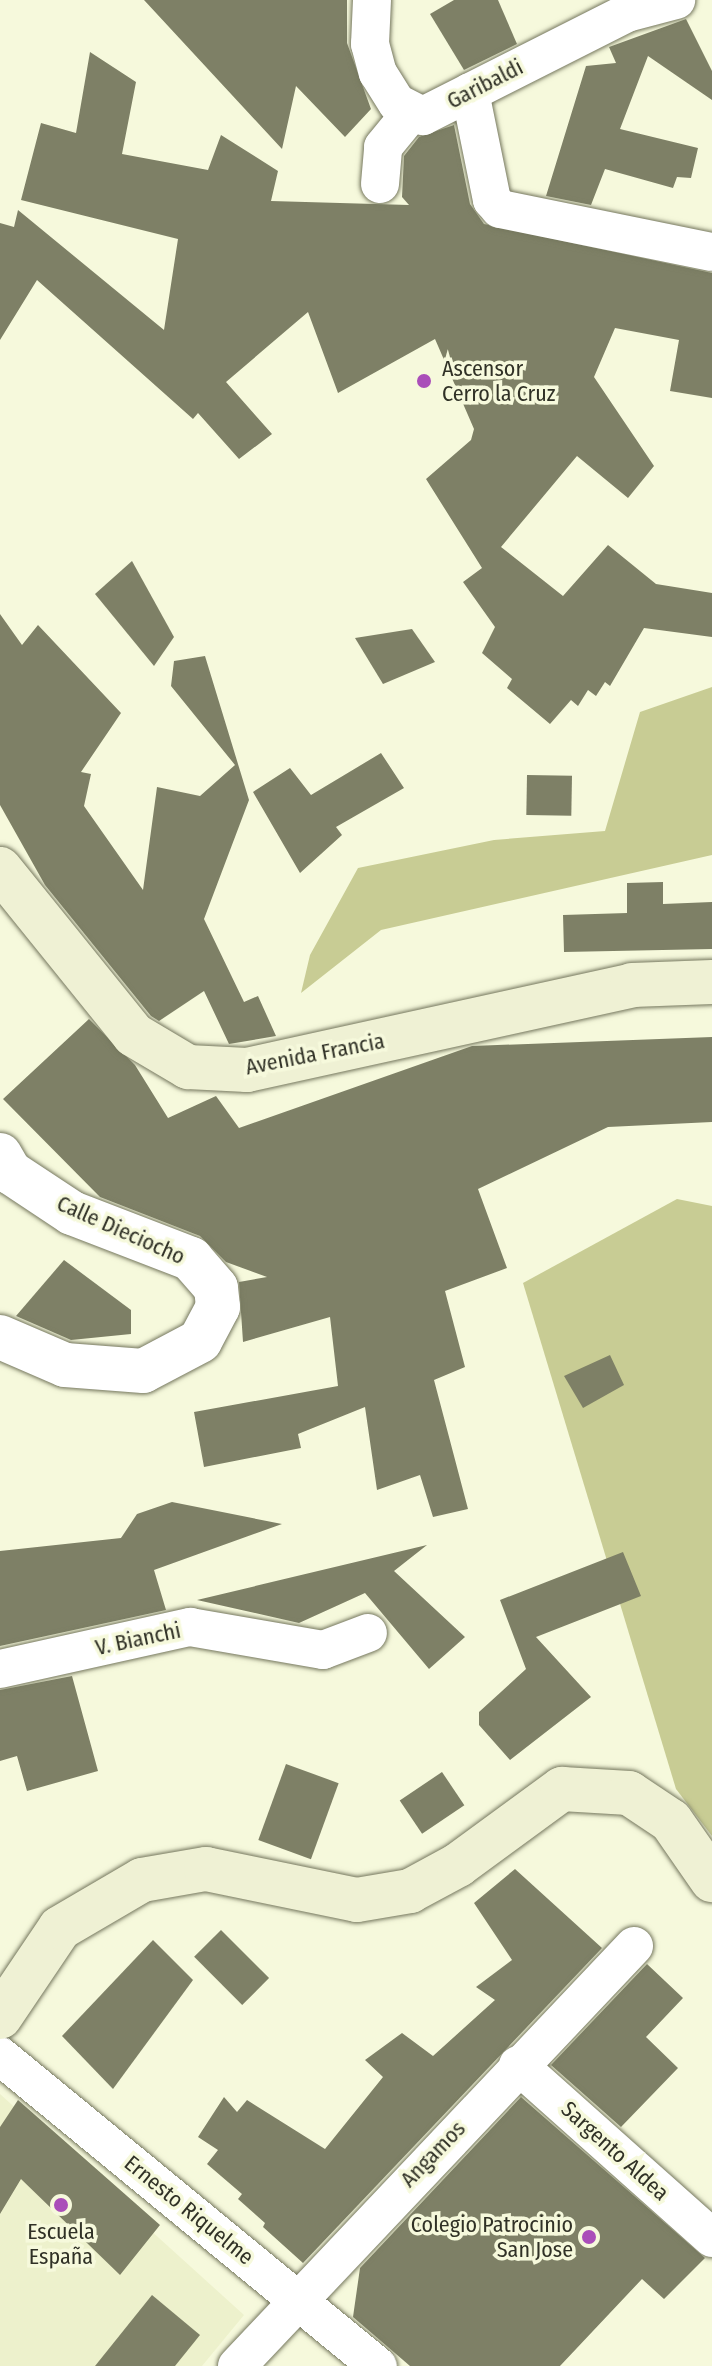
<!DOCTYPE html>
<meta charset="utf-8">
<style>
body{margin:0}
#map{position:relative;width:712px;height:2366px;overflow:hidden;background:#f6f9dc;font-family:"Fira Sans Condensed",sans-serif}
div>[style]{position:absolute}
.built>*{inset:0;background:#edf1cc}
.forest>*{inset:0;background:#c8cc94}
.building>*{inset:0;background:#7e8066;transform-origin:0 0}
.roads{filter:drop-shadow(0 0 2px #75775e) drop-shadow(0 0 2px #75775e)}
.minor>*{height:38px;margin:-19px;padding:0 19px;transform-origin:19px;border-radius:19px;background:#fff}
.tertiary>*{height:44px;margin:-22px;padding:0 22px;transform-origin:22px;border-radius:22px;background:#fff}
.secondary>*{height:44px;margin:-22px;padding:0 22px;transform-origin:22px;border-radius:22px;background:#eff1d4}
.dots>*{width:22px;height:22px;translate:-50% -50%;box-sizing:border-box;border:4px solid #f6f9dc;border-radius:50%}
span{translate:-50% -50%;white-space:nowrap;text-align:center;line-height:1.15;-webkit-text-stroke:7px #f6f9dc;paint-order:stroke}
.street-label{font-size:22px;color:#303126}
.poi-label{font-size:22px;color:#303126}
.left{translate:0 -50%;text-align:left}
.right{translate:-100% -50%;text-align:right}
</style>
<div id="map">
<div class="built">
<i style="clip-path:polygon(0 2094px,244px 2315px,202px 2366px,0 2366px)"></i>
</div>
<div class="forest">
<i style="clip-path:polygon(712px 687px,712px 855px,381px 930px,301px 993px,310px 955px,358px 868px,494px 840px,605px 831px,640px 712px)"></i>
<i style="clip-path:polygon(677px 1199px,712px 1206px,712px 1836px,676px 1789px,523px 1283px)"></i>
</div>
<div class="building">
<i style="clip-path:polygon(144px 0,347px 0,347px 43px,371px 109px,345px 137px,296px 86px,282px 149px)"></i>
<i style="clip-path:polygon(454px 0,498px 0,517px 44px,464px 70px,430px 14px)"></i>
<i style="clip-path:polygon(686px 19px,712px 71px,712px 100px,648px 56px,620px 129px,698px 148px,691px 178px,677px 177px,673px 188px,605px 169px,591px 205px,546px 196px,586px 66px,616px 63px,609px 47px)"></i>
<i style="clip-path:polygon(90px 52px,136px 82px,122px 154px,208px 170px,221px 135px,278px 171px,271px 201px,409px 205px,402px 197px,404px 156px,419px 137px,454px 125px,470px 204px,484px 224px,712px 273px,712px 398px,670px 391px,679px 340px,615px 328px,594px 377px,654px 466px,628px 498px,577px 456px,501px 547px,563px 596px,608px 545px,656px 584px,712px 593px,712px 637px,644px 628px,610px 686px,605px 682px,596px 696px,588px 690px,578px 706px,571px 700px,550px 724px,507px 688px,512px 679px,482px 653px,495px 627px,463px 582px,482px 568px,426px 479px,471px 440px,474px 429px,435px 339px,338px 393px,308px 312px,226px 382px,272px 434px,239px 459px,198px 413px,193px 419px,37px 280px,0 340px,0 223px,14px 227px,18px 210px,164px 330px,178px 239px,21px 200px,41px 123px,76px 133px)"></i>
<i style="clip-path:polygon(132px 561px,174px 637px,154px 666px,95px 594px)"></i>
<i style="clip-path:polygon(0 614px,22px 645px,38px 625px,121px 713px,81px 772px,91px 774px,84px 806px,143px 890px,157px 787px,200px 796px,235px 765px,171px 686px,174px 661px,205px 656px,249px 800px,204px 919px,244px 1002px,258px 996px,276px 1036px,229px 1044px,204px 991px,159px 1021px,151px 1016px,45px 885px,0 805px)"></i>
<i style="clip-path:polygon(412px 629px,435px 662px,383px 684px,355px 638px)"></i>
<i style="clip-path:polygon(381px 753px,404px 788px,336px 827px,342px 835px,300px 873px,253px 792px,290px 768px,311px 795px)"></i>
<i style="left:527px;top:775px;width:45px;height:40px;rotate:1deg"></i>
<i style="clip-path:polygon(663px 882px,663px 904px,712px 902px,712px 949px,564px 952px,563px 915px,627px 913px,627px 883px)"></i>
<i style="clip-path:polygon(89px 1019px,135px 1065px,168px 1118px,216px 1096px,239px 1128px,472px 1046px,712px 1037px,712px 1122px,608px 1127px,478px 1189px,507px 1268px,445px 1291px,465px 1367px,434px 1380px,468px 1509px,433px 1517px,420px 1475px,377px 1490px,365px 1407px,298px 1434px,301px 1448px,204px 1467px,194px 1412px,338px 1386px,330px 1317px,243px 1342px,239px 1282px,267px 1277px,226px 1262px,200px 1236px,100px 1197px,3px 1099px)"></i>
<i style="clip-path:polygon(64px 1260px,131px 1310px,131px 1334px,71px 1340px,16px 1316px)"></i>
<i style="clip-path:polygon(610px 1355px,624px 1385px,583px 1408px,564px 1376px)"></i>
<i style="clip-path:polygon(172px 1502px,282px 1524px,154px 1570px,166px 1610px,0 1646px,0 1551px,121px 1538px,137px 1514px)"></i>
<i style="clip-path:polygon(427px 1545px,394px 1571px,465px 1637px,429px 1669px,365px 1593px,299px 1623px,197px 1600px)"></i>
<i style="clip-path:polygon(623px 1552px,641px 1596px,536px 1637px,591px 1697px,510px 1760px,479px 1725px,479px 1712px,526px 1669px,500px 1600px)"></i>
<i style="clip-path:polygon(72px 1676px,98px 1771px,27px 1791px,17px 1756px,0 1761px,0 1690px)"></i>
<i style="left:286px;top:1764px;width:56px;height:81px;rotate:20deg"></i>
<i style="left:442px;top:1772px;width:40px;height:51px;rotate:56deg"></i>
<i style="clip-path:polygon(515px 1869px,602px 1948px,303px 2263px,263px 2227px,265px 2223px,238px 2199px,242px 2194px,207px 2164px,218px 2150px,198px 2137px,224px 2097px,237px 2112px,247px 2100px,325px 2149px,383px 2077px,365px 2060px,402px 2033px,433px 2056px,495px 2000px,476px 1987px,512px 1960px,474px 1903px)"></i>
<i style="left:221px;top:1930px;width:68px;height:38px;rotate:45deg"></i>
<i style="clip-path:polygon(153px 1940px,193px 1980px,113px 2089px,62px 2036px)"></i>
<i style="clip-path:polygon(647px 1964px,683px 1998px,646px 2037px,678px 2068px,621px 2127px,551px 2065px)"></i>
<i style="clip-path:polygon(521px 2097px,705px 2258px,664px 2299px,642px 2279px,560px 2366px,410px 2366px,353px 2317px,360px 2268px)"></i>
<i style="clip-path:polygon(18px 2100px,160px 2225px,120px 2275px,21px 2179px,0 2214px,0 2127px)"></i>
<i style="clip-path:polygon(152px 2295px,200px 2335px,175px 2366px,95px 2366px)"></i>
</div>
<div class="roads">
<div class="minor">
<i style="left:372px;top:0;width:44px;rotate:92.6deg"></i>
<i style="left:370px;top:44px;width:30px;rotate:75deg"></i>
<i style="left:378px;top:73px;width:36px;rotate:58deg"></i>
<i style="left:397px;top:103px;width:29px;rotate:27deg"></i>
<i style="left:423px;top:116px;width:229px;rotate:-26.8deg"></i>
<i style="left:627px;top:13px;width:51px;rotate:-14.9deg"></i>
<i style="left:470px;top:92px;width:110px;rotate:78.5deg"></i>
<i style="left:492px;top:200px;width:12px;rotate:48deg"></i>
<i style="left:500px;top:209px;width:216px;rotate:11.5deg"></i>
<i style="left:380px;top:184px;width:37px;rotate:-85deg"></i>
<i style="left:383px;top:147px;width:43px;rotate:-50.7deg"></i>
<i style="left:0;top:1669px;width:195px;rotate:-12.5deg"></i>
<i style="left:190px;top:1627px;width:135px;rotate:9.8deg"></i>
<i style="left:323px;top:1650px;width:48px;rotate:-20.7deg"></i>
<i style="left:0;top:2056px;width:489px;rotate:39.4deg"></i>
<i style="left:518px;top:2065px;width:260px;rotate:41.7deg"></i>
<i style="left:237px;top:2366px;width:578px;rotate:-46.61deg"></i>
</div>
<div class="tertiary">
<i style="left:0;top:1155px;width:20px;rotate:60deg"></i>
<i style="left:10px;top:1172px;width:74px;rotate:33.5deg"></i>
<i style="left:72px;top:1213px;width:128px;rotate:21.1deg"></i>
<i style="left:191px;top:1259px;width:38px;rotate:49deg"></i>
<i style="left:216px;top:1288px;width:19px;rotate:84deg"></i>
<i style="left:218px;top:1307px;width:38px;rotate:118deg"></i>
<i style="left:200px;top:1341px;width:64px;rotate:152.2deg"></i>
<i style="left:143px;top:1371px;width:78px;rotate:-175.6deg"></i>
<i style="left:65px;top:1365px;width:71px;rotate:-156.7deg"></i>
</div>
<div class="secondary">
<i style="left:0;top:869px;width:213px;rotate:51.1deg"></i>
<i style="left:134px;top:1035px;width:63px;rotate:30.7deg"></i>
<i style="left:188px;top:1067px;width:59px;rotate:2.9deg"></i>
<i style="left:247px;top:1070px;width:394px;rotate:-12.4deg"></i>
<i style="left:632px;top:985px;width:80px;rotate:-2.1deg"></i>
<i style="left:0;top:2017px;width:107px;rotate:-56deg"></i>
<i style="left:60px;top:1928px;width:95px;rotate:-30.3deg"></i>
<i style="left:142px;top:1880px;width:65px;rotate:-9.8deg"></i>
<i style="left:206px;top:1869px;width:154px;rotate:11.6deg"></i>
<i style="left:357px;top:1900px;width:54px;rotate:-9.6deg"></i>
<i style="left:410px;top:1891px;width:55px;rotate:-28.4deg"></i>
<i style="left:458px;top:1865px;width:129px;rotate:-36.2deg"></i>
<i style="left:562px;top:1789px;width:67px;rotate:3.4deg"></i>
<i style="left:629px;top:1793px;width:50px;rotate:33.7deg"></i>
<i style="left:671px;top:1821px;width:72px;rotate:55.2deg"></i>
</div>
</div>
<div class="dots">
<i style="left:424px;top:381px;background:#aa4eb9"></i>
<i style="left:61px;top:2205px;background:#aa4eb9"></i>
<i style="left:589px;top:2237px;background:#aa4eb9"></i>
</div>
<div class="street-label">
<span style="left:485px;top:84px;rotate:-27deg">Garibaldi</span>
<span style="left:315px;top:1054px;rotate:-11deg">Avenida Francia</span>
<span style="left:121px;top:1230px;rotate:24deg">Calle Dieciocho</span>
<span style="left:138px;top:1639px;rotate:-12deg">V. Bianchi</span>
<span style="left:615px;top:2151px;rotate:42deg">Sargento Aldea</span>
<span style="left:433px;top:2154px;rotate:-46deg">Angamos</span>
<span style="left:189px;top:2210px;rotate:39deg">Ernesto Riquelme</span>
</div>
<div class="poi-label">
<span class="left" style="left:442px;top:381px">Ascensor<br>Cerro la Cruz</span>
<span class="right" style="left:573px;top:2237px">Colegio Patrocinio<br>San Jose</span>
<span style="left:61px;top:2244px">Escuela<br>España</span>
</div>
</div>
